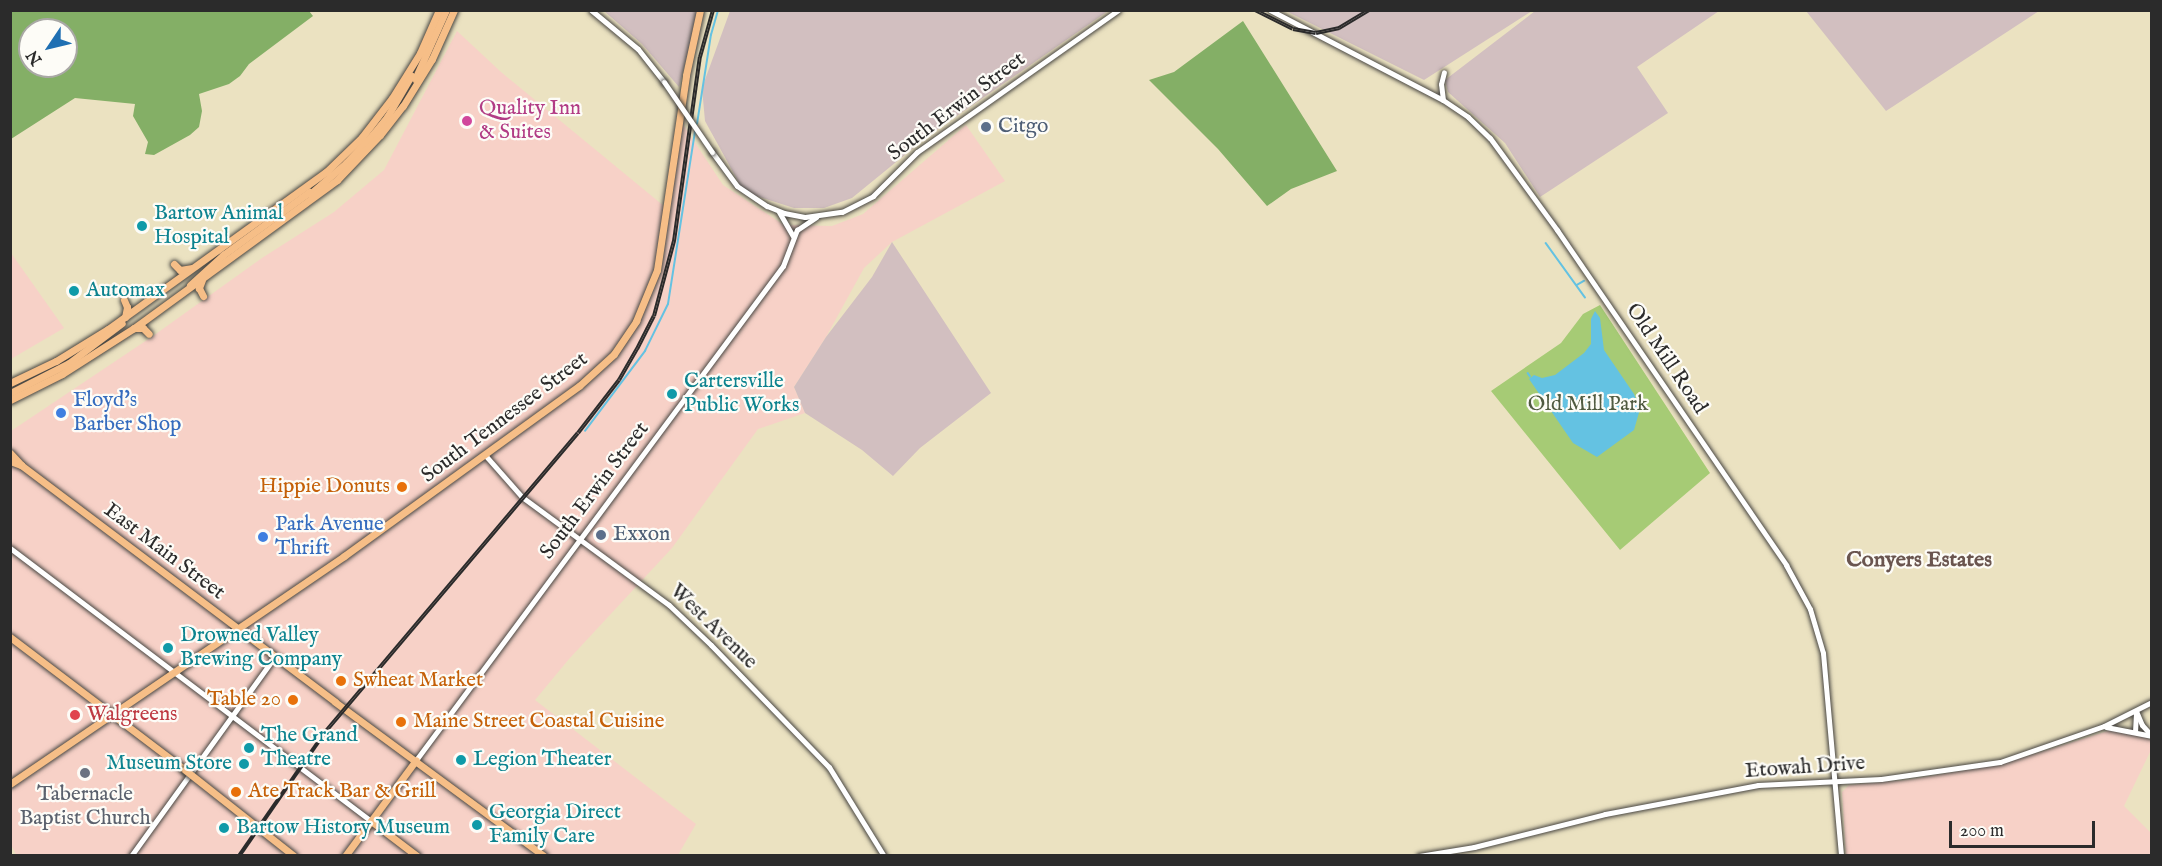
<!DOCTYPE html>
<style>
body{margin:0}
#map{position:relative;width:2162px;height:866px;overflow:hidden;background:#ebe2c1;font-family:"IM FELL English",serif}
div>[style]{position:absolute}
.built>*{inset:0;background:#f7d1c7}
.industrial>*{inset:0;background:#d2bfc0}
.green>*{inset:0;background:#a6cb75}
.forest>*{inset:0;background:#84af66}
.water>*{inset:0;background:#64c2e2}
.stream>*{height:1.5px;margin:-0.75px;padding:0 0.75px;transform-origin:0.75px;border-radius:0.75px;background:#64c2e2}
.roads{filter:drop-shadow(0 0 2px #484642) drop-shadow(0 0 2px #484642)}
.minor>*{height:5px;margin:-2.5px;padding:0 2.5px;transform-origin:2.5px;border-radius:2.5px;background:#fff}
.major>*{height:7px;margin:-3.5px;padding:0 3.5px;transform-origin:3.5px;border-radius:3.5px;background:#f6be87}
.rail>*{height:4px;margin-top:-2px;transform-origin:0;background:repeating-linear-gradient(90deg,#fdfcf7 0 4.5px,#2b2b2b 0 9px);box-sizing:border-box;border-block:2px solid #2b2b2b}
.bridges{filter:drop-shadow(0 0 2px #484642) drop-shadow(0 0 2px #484642)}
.minor-bridge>*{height:5px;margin:-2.5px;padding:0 2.5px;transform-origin:2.5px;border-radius:2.5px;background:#fff}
.major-bridge>*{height:7px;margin:-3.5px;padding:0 3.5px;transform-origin:3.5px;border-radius:3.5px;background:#f6be87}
.dots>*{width:16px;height:16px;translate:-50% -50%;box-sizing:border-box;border:3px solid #fdfcf7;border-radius:50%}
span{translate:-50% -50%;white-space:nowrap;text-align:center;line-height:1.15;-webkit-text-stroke:4.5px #fdfcf7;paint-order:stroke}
.street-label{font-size:21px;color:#2b2b2b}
.hotel-label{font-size:21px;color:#b23c85}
.left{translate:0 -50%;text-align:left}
.service-label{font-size:21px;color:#4e5e75}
.culture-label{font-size:21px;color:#0d838f}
.right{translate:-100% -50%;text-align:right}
.shop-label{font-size:21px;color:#366cbe}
.park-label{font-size:21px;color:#505b41}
.food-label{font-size:21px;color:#c56008}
.health-label{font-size:21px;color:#be3a42}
.worship-label{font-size:21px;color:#5b616d}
.neighbourhood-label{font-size:22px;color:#6a554f;font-weight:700}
.frame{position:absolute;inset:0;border:12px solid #2b2b2b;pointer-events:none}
.north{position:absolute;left:18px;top:18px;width:60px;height:60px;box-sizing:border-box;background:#fdfcf7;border:2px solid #a9a8a5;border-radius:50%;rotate:235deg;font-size:16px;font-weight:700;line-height:24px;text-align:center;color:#2b2b2b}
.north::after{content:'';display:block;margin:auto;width:21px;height:27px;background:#1f6fb2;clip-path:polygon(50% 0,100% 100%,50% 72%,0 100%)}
.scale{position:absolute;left:1949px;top:821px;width:146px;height:27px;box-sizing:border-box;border:3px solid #2b2b2b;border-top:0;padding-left:8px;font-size:18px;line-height:21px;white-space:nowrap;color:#2b2b2b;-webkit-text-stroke:4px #fdfcf7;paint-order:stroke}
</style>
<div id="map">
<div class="built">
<i style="clip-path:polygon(457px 31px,501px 72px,670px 211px,682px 123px,723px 185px,784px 225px,832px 226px,863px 214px,966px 125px,1005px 181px,892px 242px,864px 268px,826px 337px,794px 387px,805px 413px,758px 429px,672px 548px,569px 659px,535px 700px,696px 824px,678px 855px,17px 856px,11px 845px,11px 431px,153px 336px,262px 258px,334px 212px,384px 170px)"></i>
<i style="clip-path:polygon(11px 253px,64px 328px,11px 359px,10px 359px)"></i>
<i style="clip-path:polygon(2111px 730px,2142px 736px,2151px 740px,2151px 750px,2124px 806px,2151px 833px,2151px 855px,1846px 855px,1842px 792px,1849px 785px,1907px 780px,2002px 764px)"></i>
</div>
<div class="industrial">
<i style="clip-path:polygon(604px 11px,699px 11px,679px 87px,642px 44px)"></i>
<i style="clip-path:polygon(730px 11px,1108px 11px,928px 136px,852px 198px,824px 208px,794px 208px,744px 192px,705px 121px,702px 88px)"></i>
<i style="clip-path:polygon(1286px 11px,1532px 10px,1532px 11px,1424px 80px)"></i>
<i style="clip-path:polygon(1535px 11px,1719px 11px,1637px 67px,1668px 113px,1540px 197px,1505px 143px,1448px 92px,1445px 80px)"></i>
<i style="clip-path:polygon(1806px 11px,2039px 11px,1886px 111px)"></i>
<i style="clip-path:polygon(892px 242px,991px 393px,920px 448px,893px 476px,862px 450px,805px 413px,794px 387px,826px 337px,872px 277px)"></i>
</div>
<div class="green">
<i style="clip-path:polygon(1600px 305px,1710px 473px,1620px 550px,1491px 391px,1561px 343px,1583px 314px)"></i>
</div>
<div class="forest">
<i style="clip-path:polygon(evenodd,309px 11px,313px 16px,249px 64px,240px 76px,229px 84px,199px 94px,202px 111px,199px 127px,190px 135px,154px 155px,145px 154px,148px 142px,133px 116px,135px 104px,75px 98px,11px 139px,11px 11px,309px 11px,30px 30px,66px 30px,66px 66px,30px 66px,30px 30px)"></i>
<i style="clip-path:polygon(1243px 21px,1337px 171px,1291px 189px,1267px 206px,1218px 149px,1149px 80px,1174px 72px)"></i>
</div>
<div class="water">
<i style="clip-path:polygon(1595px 311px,1600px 318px,1604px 350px,1634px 394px,1640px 409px,1634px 430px,1597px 457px,1573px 443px,1529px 379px,1534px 375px,1542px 378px,1555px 375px,1584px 353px,1591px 344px,1591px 319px)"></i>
</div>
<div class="stream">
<i style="left:697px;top:124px;width:90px;rotate:-81.1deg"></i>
<i style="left:711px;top:35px;width:26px;rotate:-74deg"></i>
<i style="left:1546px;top:243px;width:67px;rotate:54.2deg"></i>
<i style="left:1577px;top:285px;width:8px;rotate:-30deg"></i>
<i style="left:1528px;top:373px;width:4px;rotate:56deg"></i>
<i style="left:585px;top:431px;width:100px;rotate:-53.1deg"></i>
<i style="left:645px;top:351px;width:52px;rotate:-63.9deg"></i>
<i style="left:668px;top:304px;width:174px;rotate:-81.1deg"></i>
</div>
<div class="roads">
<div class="minor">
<i style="left:591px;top:10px;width:61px;rotate:39.7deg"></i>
<i style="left:638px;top:49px;width:42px;rotate:51.8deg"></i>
<i style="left:1270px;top:10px;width:195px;rotate:27.5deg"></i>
<i style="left:1443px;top:100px;width:30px;rotate:34deg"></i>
<i style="left:1468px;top:117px;width:30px;rotate:44deg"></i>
<i style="left:1490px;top:138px;width:114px;rotate:53.9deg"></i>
<i style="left:1557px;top:230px;width:406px;rotate:55.6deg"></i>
<i style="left:1786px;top:565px;width:50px;rotate:61.4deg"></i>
<i style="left:1810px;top:609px;width:46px;rotate:73.5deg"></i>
<i style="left:1823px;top:653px;width:204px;rotate:84.9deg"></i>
<i style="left:1443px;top:100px;width:16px;rotate:-97deg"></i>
<i style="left:1441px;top:84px;width:12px;rotate:-76deg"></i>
<i style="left:712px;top:152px;width:42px;rotate:53.7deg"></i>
<i style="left:737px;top:186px;width:36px;rotate:34deg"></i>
<i style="left:767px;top:206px;width:18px;rotate:22deg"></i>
<i style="left:784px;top:213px;width:21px;rotate:11deg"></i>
<i style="left:805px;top:217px;width:37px;rotate:-8deg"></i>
<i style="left:842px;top:212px;width:35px;rotate:-27deg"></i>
<i style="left:873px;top:196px;width:62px;rotate:-45deg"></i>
<i style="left:917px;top:152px;width:246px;rotate:-35.2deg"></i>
<i style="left:779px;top:212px;width:28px;rotate:60deg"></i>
<i style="left:485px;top:455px;width:56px;rotate:48.6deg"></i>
<i style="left:522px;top:497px;width:182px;rotate:36.3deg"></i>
<i style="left:669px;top:605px;width:58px;rotate:43.6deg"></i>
<i style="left:711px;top:645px;width:170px;rotate:46deg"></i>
<i style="left:829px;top:767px;width:105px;rotate:58.3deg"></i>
<i style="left:10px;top:548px;width:453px;rotate:37.1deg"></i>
<i style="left:2136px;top:711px;width:15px;rotate:67deg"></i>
<i style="left:2142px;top:725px;width:12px;rotate:48deg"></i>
<i style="left:2106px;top:727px;width:47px;rotate:11.1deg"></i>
<i style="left:2135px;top:732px;width:19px;rotate:-87deg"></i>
<i style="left:416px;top:760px;width:615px;rotate:-53.39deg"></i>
<i style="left:783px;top:266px;width:39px;rotate:-69deg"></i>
<i style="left:797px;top:230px;width:23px;rotate:-34deg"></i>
<i style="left:131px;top:856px;width:246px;rotate:-54.2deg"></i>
<i style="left:1419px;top:856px;width:56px;rotate:-9.3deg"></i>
<i style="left:1474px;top:847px;width:135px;rotate:-14.1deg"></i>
<i style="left:1605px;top:814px;width:156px;rotate:-10.7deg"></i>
<i style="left:1758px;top:785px;width:123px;rotate:-2.8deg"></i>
<i style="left:1881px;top:779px;width:120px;rotate:-8.1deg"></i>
<i style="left:2000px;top:762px;width:110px;rotate:-19.1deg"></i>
<i style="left:2104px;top:726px;width:54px;rotate:-26.6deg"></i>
</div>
<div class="major">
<i style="left:415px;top:79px;width:76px;rotate:-65.8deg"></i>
<i style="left:310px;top:194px;width:48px;rotate:-40.7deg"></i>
<i style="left:346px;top:163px;width:41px;rotate:-47deg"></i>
<i style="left:374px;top:133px;width:21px;rotate:-51deg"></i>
<i style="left:387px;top:117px;width:48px;rotate:-59.7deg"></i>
<i style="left:174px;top:264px;width:8px;rotate:45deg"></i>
<i style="left:180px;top:270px;width:11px;rotate:-10deg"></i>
<i style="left:202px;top:280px;width:9px;rotate:111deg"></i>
<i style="left:199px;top:288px;width:9px;rotate:63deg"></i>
<i style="left:190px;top:285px;width:45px;rotate:-42.3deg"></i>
<i style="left:223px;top:255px;width:107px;rotate:-36.2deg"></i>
<i style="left:124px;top:300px;width:8px;rotate:67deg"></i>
<i style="left:127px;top:307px;width:10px;rotate:101deg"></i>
<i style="left:134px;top:328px;width:9px"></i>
<i style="left:143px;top:328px;width:8px;rotate:45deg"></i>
<i style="left:10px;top:383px;width:51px;rotate:-25.6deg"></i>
<i style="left:56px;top:361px;width:61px;rotate:-31.6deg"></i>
<i style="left:108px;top:329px;width:269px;rotate:-35.8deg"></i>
<i style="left:326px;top:172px;width:50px;rotate:-44.2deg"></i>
<i style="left:362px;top:137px;width:49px;rotate:-52.4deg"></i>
<i style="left:392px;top:98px;width:53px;rotate:-58.1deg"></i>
<i style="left:420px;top:53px;width:47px;rotate:-66.2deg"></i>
<i style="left:10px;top:393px;width:66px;rotate:-27deg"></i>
<i style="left:69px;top:363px;width:66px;rotate:-37deg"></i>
<i style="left:10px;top:400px;width:58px;rotate:-26.6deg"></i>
<i style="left:62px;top:374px;width:85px;rotate:-32.6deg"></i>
<i style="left:134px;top:328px;width:251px;rotate:-36.1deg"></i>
<i style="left:337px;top:180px;width:62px;rotate:-46.3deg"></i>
<i style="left:380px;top:135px;width:37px;rotate:-52deg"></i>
<i style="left:403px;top:106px;width:55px;rotate:-58.3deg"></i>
<i style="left:432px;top:59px;width:54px;rotate:-65.8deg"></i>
<i style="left:10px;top:453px;width:16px;rotate:47deg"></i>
<i style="left:10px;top:461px;width:12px;rotate:20deg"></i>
<i style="left:21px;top:465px;width:393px;rotate:37deg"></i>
<i style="left:335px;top:702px;width:260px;rotate:36.4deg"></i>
<i style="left:10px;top:637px;width:220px;rotate:37.2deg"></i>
<i style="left:10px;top:784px;width:404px;rotate:-34.3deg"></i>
<i style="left:344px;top:556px;width:290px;rotate:-35.9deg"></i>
<i style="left:579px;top:386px;width:47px;rotate:-42.4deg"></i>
<i style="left:614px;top:354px;width:40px;rotate:-56deg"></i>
<i style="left:636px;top:321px;width:55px;rotate:-67.6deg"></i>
<i style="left:657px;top:270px;width:197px;rotate:-81.5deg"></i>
<i style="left:686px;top:75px;width:66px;rotate:-77.8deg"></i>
<i style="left:371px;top:821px;width:58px;rotate:37.3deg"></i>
<i style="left:345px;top:856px;width:119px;rotate:-53.5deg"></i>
</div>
</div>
<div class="rail">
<i style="left:1255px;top:10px;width:42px;rotate:26.6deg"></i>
<i style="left:1293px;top:29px;width:23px;rotate:10deg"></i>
<i style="left:1316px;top:33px;width:24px;rotate:-12deg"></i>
<i style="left:1339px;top:28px;width:35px;rotate:-31deg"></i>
<i style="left:239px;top:856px;width:152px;rotate:-55.2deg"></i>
<i style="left:326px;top:731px;width:390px;rotate:-49.8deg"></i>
<i style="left:578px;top:433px;width:67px;rotate:-52.3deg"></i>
<i style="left:619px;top:380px;width:36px;rotate:-60deg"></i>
<i style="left:637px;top:349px;width:37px;rotate:-63deg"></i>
<i style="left:654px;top:316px;width:78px;rotate:-75.1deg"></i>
<i style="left:674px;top:241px;width:186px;rotate:-82deg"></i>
<i style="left:700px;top:57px;width:49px;rotate:-74.5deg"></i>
</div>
<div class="bridges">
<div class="minor-bridge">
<i style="left:664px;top:82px;width:85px;rotate:55.6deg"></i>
</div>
<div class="major-bridge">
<i style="left:185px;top:770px;width:139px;rotate:38.3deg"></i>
</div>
</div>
<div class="dots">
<i style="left:467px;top:121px;background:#d1479c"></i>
<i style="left:986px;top:127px;background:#5c6f8a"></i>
<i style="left:142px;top:226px;background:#0f9aa8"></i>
<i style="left:74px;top:291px;background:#0f9aa8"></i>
<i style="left:672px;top:394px;background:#0f9aa8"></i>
<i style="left:61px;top:413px;background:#3f7fe0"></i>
<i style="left:402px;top:487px;background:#e8710a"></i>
<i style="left:601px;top:535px;background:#5c6f8a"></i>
<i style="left:263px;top:537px;background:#3f7fe0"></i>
<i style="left:168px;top:648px;background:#0f9aa8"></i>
<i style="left:341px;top:681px;background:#e8710a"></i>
<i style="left:293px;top:700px;background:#e8710a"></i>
<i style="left:75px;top:715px;background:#e0444e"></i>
<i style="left:401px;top:722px;background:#e8710a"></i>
<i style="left:249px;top:748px;background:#0f9aa8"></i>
<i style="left:461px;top:760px;background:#0f9aa8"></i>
<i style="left:244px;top:764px;background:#0f9aa8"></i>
<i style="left:85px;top:773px;background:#6b7280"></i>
<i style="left:236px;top:792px;background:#e8710a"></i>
<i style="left:477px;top:825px;background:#0f9aa8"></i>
<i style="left:224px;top:828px;background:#0f9aa8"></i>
</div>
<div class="street-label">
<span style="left:957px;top:107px;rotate:-37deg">South Erwin Street</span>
<span style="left:1666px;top:359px;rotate:56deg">Old Mill Road</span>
<span style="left:505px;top:418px;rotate:-37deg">South Tennessee Street</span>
<span style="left:595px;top:491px;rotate:-53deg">South Erwin Street</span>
<span style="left:164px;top:552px;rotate:37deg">East Main Street</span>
<span style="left:713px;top:627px;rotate:44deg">West Avenue</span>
<span style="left:1805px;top:768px;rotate:-4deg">Etowah Drive</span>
</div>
<div class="hotel-label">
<span class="left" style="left:479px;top:121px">Quality Inn<br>&amp; Suites</span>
</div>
<div class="service-label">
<span class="left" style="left:998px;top:127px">Citgo</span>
<span class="left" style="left:613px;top:535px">Exxon</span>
</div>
<div class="culture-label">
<span class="left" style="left:154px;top:226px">Bartow Animal<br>Hospital</span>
<span class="left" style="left:86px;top:291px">Automax</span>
<span class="left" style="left:684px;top:394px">Cartersville<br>Public Works</span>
<span class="left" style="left:180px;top:648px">Drowned Valley<br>Brewing Company</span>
<span class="left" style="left:261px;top:748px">The Grand<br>Theatre</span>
<span class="left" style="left:473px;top:760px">Legion Theater</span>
<span class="right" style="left:232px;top:764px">Museum Store</span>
<span class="left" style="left:489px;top:825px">Georgia Direct<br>Family Care</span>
<span class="left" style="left:236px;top:828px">Bartow History Museum</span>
</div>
<div class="shop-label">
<span class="left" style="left:73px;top:413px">Floyd's<br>Barber Shop</span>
<span class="left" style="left:275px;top:537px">Park Avenue<br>Thrift</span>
</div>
<div class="park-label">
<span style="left:1588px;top:405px">Old Mill Park</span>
</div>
<div class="food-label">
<span class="right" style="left:390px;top:487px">Hippie Donuts</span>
<span class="left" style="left:353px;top:681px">Swheat Market</span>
<span class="right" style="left:281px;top:700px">Table 20</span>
<span class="left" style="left:413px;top:722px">Maine Street Coastal Cuisine</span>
<span class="left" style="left:248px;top:792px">Ate Track Bar &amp; Grill</span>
</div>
<div class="health-label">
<span class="left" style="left:87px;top:715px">Walgreens</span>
</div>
<div class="worship-label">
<span style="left:85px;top:807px">Tabernacle<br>Baptist Church</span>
</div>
<div class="neighbourhood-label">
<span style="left:1919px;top:561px">Conyers Estates</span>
</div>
<div class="frame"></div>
<div class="north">N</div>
<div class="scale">200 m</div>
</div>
